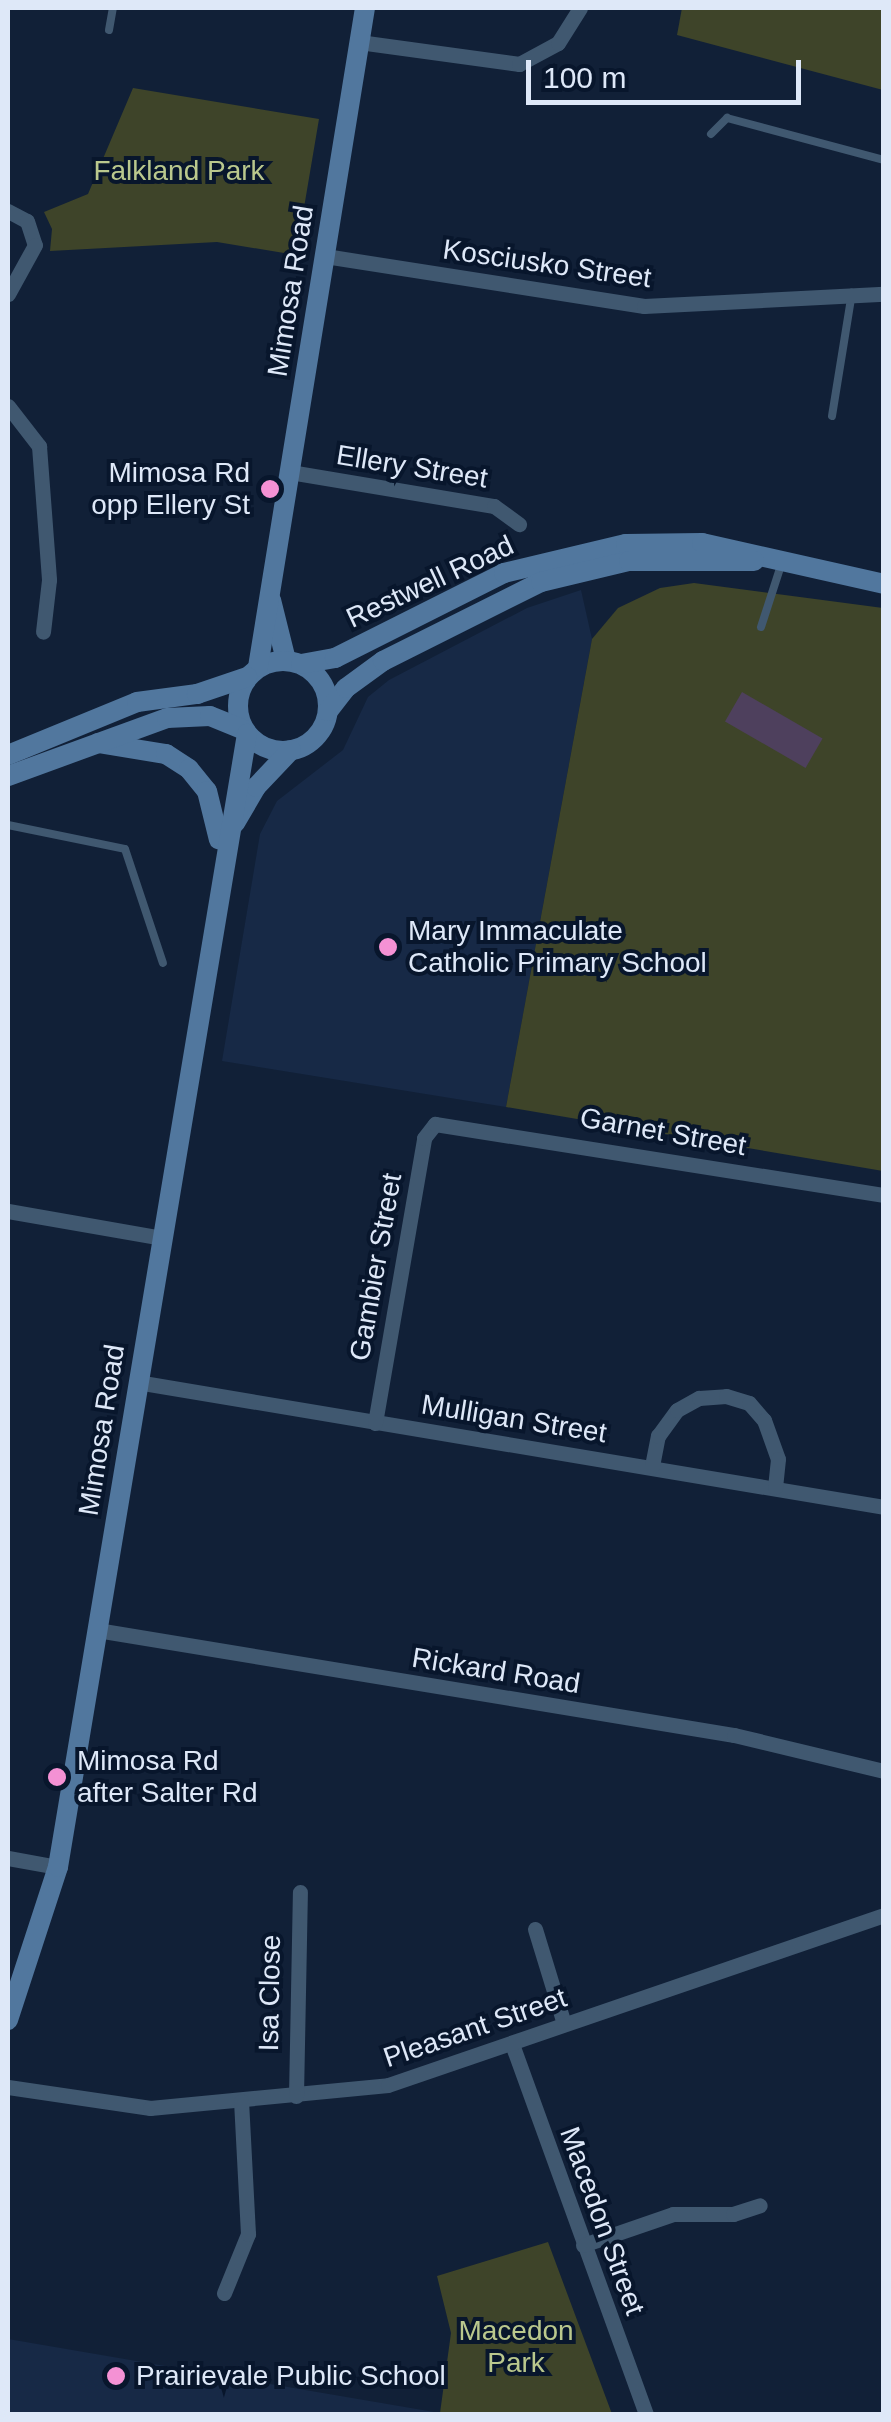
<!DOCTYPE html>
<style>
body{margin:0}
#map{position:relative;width:891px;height:2422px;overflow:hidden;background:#112037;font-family:Helvetica,sans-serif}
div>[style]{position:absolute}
.built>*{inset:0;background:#172946}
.green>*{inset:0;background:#3e4429}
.building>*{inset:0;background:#4e405d;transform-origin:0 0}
.service>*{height:8px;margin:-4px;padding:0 4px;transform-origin:4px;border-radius:4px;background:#405870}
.minor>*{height:15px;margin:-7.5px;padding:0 7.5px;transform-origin:7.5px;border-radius:7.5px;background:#405870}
.secondary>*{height:20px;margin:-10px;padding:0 10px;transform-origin:10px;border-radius:10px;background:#51779e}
.secondary>.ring{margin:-10px;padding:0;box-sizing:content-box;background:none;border:20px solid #51779e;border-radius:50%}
.dots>*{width:28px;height:28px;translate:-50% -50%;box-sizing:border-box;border:5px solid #08162c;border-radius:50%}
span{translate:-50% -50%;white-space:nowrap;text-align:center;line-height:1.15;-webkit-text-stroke:8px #08162c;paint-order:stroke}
.park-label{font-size:28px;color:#bac88d}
.street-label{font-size:28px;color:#dee8f8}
.poi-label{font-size:28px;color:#dee8f8}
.right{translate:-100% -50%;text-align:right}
.left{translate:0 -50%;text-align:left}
.frame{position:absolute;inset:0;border:10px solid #dee8f8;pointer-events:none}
.scale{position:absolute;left:526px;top:60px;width:275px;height:45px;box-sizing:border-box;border:5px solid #dee8f8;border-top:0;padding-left:12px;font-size:30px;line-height:35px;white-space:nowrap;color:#dee8f8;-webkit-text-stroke:8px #08162c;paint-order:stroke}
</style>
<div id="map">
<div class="built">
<i style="clip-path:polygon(581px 590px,592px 639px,506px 1107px,222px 1061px,260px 834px,277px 801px,343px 750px,368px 697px,389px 680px,527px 608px)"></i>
<i style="clip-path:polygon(8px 2339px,440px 2413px,448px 2414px,8px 2414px)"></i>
</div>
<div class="green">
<i style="clip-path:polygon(682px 8px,883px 8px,883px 90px,677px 35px)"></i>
<i style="clip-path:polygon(133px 88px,319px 119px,296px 255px,217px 242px,50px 251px,52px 229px,44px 212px,88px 194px)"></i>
<i style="clip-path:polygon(694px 583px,883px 608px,883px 1171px,506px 1107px,592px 639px,618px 608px,660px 588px)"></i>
<i style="clip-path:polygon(548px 2242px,612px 2414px,440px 2413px,451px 2333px,437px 2276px)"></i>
</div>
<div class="building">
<i style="left:742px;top:692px;width:93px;height:34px;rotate:30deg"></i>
</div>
<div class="service">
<i style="left:109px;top:30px;width:22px;rotate:-80deg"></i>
<i style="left:711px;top:134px;width:23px;rotate:-45deg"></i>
<i style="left:727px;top:118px;width:163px;rotate:15deg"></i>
<i style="left:832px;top:416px;width:125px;rotate:-80.8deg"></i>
<i style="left:761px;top:627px;width:65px;rotate:-72.1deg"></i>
<i style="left:8px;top:825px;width:119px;rotate:11.6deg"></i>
<i style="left:125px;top:849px;width:120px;rotate:71.6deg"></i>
</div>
<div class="minor">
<i style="left:359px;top:42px;width:162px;rotate:7.8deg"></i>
<i style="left:519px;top:64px;width:44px;rotate:-28.3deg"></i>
<i style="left:558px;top:43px;width:41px;rotate:-57.8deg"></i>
<i style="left:8px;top:211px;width:21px;rotate:28deg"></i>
<i style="left:27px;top:221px;width:25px;rotate:72deg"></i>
<i style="left:35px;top:245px;width:56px;rotate:118.9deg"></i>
<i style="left:325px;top:256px;width:323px;rotate:8.9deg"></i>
<i style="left:644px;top:306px;width:240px;rotate:-2.9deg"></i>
<i style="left:8px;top:406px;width:51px;rotate:52.2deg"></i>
<i style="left:39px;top:446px;width:134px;rotate:85.7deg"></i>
<i style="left:49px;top:580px;width:52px;rotate:96.6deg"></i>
<i style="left:290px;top:472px;width:207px;rotate:9.5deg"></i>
<i style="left:494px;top:506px;width:31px;rotate:36deg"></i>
<i style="left:8px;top:1211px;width:156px;rotate:9.9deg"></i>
<i style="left:137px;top:1382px;width:757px;rotate:9.5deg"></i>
<i style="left:375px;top:1423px;width:289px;rotate:-80.2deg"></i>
<i style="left:424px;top:1138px;width:18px;rotate:-52deg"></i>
<i style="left:435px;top:1124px;width:455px;rotate:9deg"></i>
<i style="left:652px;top:1466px;width:31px;rotate:-79deg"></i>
<i style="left:658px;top:1436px;width:32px;rotate:-54deg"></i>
<i style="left:677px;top:1410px;width:25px;rotate:-29deg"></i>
<i style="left:699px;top:1398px;width:27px;rotate:-4deg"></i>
<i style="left:726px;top:1396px;width:24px;rotate:17deg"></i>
<i style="left:749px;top:1403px;width:23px;rotate:49deg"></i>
<i style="left:764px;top:1420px;width:41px;rotate:70.3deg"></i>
<i style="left:778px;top:1459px;width:28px;rotate:96deg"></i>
<i style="left:97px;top:1630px;width:646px;rotate:9.36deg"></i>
<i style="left:734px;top:1735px;width:154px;rotate:13.5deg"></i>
<i style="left:8px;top:1858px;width:51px;rotate:10.2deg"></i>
<i style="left:535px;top:1929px;width:99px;rotate:73deg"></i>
<i style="left:512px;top:2044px;width:394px;rotate:70.1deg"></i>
<i style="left:8px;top:2087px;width:144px;rotate:8.4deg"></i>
<i style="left:150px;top:2108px;width:239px;rotate:-5.5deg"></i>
<i style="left:388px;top:2085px;width:524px;rotate:-18.92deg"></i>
<i style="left:296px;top:2096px;width:204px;rotate:-88.9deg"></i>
<i style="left:583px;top:2245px;width:95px;rotate:-19deg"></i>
<i style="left:673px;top:2214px;width:60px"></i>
<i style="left:733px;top:2214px;width:28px;rotate:-18deg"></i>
<i style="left:224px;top:2293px;width:64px;rotate:-67.9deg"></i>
<i style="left:248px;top:2234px;width:133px;rotate:-93deg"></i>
</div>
<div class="secondary">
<i style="left:271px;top:600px;width:62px;rotate:76deg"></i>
<i class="ring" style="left:238px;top:661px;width:70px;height:70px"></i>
<i style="left:301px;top:664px;width:35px;rotate:-10deg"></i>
<i style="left:335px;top:658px;width:189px;rotate:-26.7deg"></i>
<i style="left:504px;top:573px;width:125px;rotate:-13.4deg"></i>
<i style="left:626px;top:544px;width:76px;rotate:-0.8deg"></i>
<i style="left:702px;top:543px;width:187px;rotate:12.7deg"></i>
<i style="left:258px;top:667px;width:668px;rotate:-80.78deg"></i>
<i style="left:328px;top:711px;width:29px;rotate:-52deg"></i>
<i style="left:346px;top:688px;width:46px;rotate:-36.1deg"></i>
<i style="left:383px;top:661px;width:177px;rotate:-26.6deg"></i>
<i style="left:541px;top:582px;width:90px;rotate:-13.4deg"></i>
<i style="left:629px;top:561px;width:125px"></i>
<i style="left:98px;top:743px;width:69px;rotate:9.2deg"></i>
<i style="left:166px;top:754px;width:27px;rotate:33deg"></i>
<i style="left:189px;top:769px;width:28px;rotate:51deg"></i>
<i style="left:207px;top:791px;width:50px;rotate:76.2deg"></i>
<i style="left:8px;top:755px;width:139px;rotate:-22.3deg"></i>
<i style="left:137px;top:702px;width:61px;rotate:-7.6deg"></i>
<i style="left:197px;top:694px;width:53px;rotate:-18.8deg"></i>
<i style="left:8px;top:776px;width:169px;rotate:-20deg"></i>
<i style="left:167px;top:718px;width:43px;rotate:-2.7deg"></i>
<i style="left:210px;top:716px;width:35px;rotate:22deg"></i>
<i style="left:235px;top:823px;width:42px;rotate:-59.7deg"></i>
<i style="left:256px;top:787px;width:51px;rotate:-46.6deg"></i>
<i style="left:8px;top:2020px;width:161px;rotate:-71.9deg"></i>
<i style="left:58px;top:1867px;width:1149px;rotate:-80.53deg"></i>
</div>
<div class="dots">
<i style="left:270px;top:489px;background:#f491d4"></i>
<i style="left:388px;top:947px;background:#f491d4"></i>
<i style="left:57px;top:1777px;background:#f491d4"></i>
<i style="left:116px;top:2376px;background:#f491d4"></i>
</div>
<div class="park-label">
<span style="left:179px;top:171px">Falkland Park</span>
<span style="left:516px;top:2347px">Macedon<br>Park</span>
</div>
<div class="street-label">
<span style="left:547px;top:264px;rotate:8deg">Kosciusko Street</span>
<span style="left:291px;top:291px;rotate:-81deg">Mimosa Road</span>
<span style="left:412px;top:467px;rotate:9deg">Ellery Street</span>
<span style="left:430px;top:582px;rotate:-25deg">Restwell Road</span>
<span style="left:663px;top:1132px;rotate:10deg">Garnet Street</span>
<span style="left:376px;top:1267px;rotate:-80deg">Gambier Street</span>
<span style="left:514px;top:1419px;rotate:9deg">Mulligan Street</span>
<span style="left:102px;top:1430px;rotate:-81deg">Mimosa Road</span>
<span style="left:496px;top:1671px;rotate:9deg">Rickard Road</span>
<span style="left:270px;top:1993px;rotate:-89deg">Isa Close</span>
<span style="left:475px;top:2028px;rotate:-19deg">Pleasant Street</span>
<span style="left:602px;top:2221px;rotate:70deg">Macedon Street</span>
</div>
<div class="poi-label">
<span class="right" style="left:250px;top:489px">Mimosa Rd<br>opp Ellery St</span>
<span class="left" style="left:408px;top:947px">Mary Immaculate<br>Catholic Primary School</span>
<span class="left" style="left:77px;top:1777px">Mimosa Rd<br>after Salter Rd</span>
<span class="left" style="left:136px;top:2376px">Prairievale Public School</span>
</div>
<div class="frame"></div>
<div class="scale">100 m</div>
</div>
